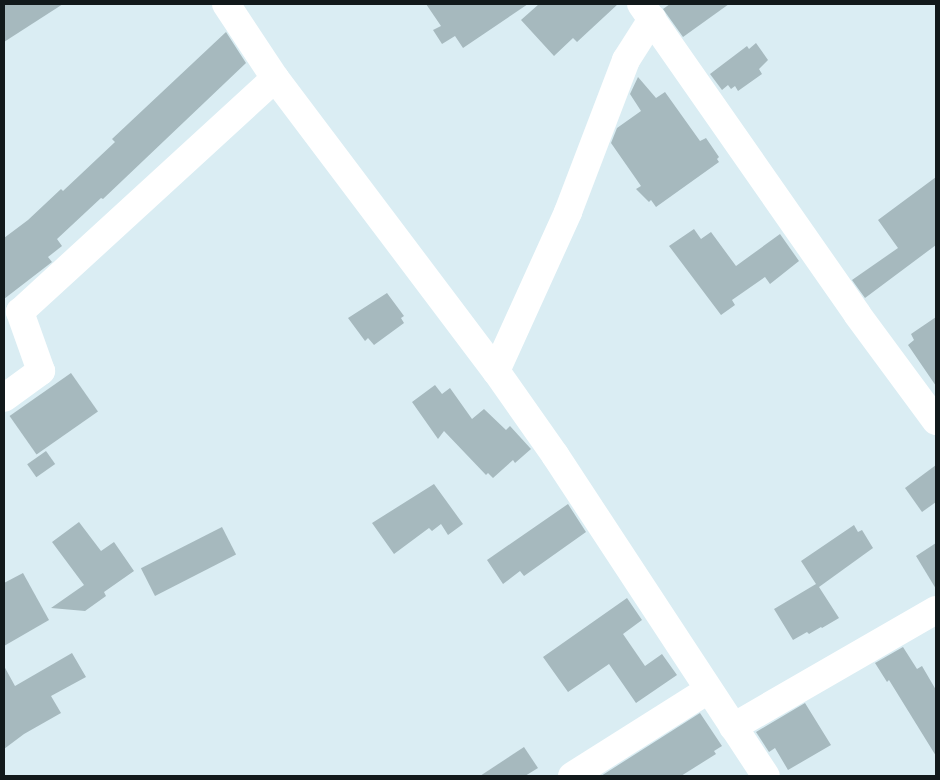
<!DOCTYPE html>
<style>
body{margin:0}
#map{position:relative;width:940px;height:780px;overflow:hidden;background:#daedf3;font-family:"Source Sans 3",sans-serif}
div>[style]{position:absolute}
.building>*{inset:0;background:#a6b9be;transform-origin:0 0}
.minor>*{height:28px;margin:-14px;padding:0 14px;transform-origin:14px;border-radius:14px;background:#fff}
span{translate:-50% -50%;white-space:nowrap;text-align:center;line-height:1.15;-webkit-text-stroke:4px #fff;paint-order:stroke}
.frame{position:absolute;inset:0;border:5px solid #12191b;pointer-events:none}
</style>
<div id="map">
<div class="building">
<i style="clip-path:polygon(4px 4px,63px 4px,4px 42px)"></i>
<i style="clip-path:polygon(426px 4px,528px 4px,463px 48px,455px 36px,442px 44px,433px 30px,441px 26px)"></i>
<i style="clip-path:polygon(539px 4px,618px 4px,577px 42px,573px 38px,554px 56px,521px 20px)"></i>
<i style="clip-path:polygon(670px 4px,729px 4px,683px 37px,663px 9px)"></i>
<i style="clip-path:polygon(226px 32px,246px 63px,103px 199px,101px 198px,57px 239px,62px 246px,48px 257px,52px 262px,4px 299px,4px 238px,28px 220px,61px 189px,63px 191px,115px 142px,112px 139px)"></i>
<i style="clip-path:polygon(756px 43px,768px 60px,759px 69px,762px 74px,738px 91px,735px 86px,731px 89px,728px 85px,722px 90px,710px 74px,747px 46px,749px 49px)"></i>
<i style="clip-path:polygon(638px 77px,656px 98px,665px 92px,700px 141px,706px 138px,719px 157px,717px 159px,719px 162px,656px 207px,651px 200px,649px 202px,636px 189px,641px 186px,611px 143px,617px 128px,641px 111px,630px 94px)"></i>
<i style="clip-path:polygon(936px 177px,936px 245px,865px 298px,852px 280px,898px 248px,878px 220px)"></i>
<i style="clip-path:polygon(694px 229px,701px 239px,711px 232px,736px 266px,780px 234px,799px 261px,770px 284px,765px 277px,732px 300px,735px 305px,721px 315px,669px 246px)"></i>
<i style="clip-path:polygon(387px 293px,404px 316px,401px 318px,404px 323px,374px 345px,368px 338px,365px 341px,348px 318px)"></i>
<i style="clip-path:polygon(936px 317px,936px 386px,908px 345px,914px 340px,911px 334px)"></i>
<i style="left:71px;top:373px;width:47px;height:75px;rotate:55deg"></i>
<i style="clip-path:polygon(435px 385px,442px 394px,450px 388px,472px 419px,484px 409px,506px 430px,510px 426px,531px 449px,515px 463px,513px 460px,493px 478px,488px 473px,486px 475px,444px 431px,438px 439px,412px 402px)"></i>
<i style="left:46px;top:451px;width:16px;height:23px;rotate:55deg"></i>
<i style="clip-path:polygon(936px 465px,936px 502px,922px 512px,905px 488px)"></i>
<i style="clip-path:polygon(434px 484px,463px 524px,448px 535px,441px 524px,432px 531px,429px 528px,394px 554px,372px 523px)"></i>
<i style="clip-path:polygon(568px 504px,586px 532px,524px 576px,520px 571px,503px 584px,487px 560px)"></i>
<i style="clip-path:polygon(79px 522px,101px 551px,114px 542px,134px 571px,104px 592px,106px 596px,85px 611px,51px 608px,84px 585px,52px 542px)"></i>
<i style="clip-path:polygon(854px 525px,858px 532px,862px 530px,873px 548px,819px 587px,839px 618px,822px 628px,821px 627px,809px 634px,807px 632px,793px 640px,774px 609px,816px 584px,801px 561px)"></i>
<i style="left:222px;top:527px;width:31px;height:91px;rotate:63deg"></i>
<i style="clip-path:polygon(936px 543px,936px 589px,916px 556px)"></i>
<i style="clip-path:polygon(23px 573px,49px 620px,4px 646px,4px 583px)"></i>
<i style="clip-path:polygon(627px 598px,642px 620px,623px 634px,645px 666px,662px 654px,677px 675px,636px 703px,609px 664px,568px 692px,543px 657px)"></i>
<i style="clip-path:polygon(903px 647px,917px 669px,922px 666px,936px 690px,936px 756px,889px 680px,887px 682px,875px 663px)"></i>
<i style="clip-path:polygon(72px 653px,86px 677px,51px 696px,61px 713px,24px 734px,4px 749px,4px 666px,15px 686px)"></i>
<i style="clip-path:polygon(805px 703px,831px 745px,788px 770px,775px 748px,769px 752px,756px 732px)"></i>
<i style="clip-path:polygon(700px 713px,722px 746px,714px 751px,716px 754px,681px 776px,601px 776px)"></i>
<i style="clip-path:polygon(524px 747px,538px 768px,525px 776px,480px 776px)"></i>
</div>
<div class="minor">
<i style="left:226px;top:4px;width:89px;rotate:56.5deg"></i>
<i style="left:275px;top:78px;width:367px;rotate:53deg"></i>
<i style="left:496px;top:371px;width:103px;rotate:54.9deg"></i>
<i style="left:555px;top:455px;width:384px;rotate:56.7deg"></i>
<i style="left:641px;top:4px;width:378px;rotate:55.1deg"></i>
<i style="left:857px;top:314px;width:133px;rotate:53.6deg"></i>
<i style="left:496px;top:371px;width:175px;rotate:-65.6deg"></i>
<i style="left:568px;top:212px;width:163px;rotate:-69.1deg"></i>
<i style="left:626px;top:60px;width:49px;rotate:-57.6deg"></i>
<i style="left:4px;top:398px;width:46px;rotate:-36.1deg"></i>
<i style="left:41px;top:371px;width:63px;rotate:-109.6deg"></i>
<i style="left:20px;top:312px;width:346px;rotate:-42.5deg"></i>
<i style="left:733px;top:727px;width:234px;rotate:-30deg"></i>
<i style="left:572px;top:776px;width:161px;rotate:-32.3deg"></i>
</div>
<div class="frame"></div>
</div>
